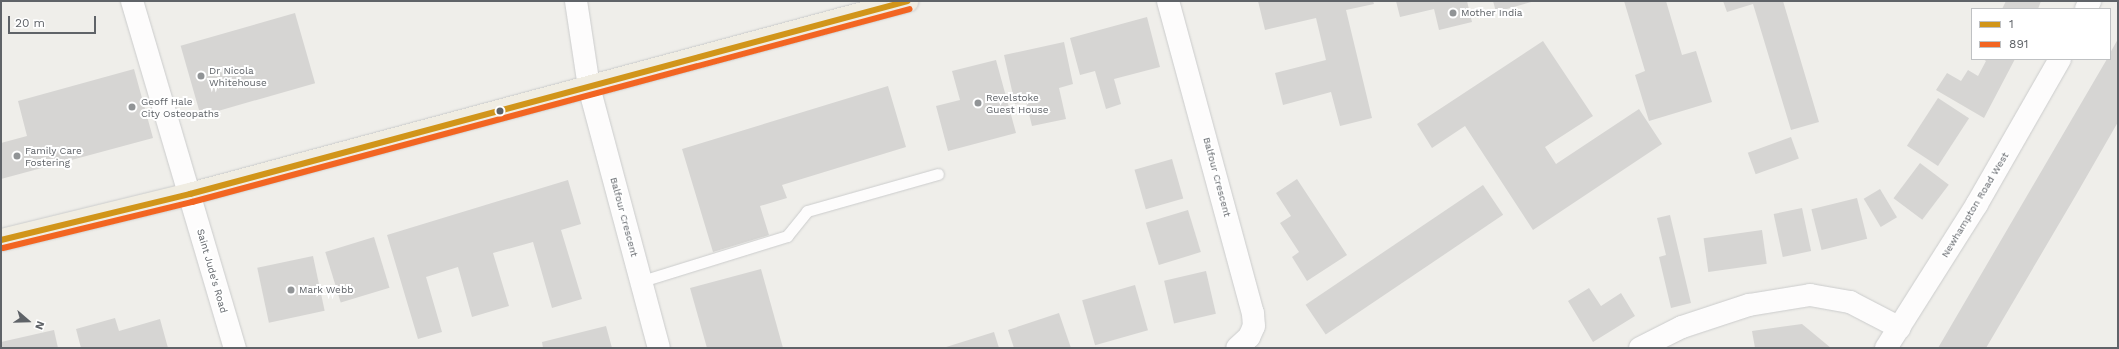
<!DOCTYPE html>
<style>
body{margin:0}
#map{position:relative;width:2119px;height:349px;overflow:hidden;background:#efeeea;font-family:"Work Sans",sans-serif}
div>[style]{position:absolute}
.building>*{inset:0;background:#d6d5d3;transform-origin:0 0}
.roads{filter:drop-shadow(0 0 1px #cbcccc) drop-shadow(0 0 1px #cbcccc)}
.lane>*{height:11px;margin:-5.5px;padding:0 5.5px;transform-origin:5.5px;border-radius:5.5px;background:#fdfcfc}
.street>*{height:22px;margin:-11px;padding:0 11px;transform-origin:11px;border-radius:11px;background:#fdfcfc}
.secondary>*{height:22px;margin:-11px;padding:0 11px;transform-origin:11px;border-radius:11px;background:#fdfcfc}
.highway>*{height:22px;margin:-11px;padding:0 11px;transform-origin:11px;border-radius:11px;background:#f0ede3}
.bus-1>*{height:6px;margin:-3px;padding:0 3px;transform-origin:3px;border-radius:3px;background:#d1951a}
.bus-2>*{height:6px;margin:-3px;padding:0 3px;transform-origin:3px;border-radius:3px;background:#f26522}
.dots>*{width:11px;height:11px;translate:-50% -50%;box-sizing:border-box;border:2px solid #fff;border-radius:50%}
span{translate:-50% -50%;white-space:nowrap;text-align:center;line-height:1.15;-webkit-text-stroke:4px #fff;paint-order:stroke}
.poi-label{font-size:10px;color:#5f6368}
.left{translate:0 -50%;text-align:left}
.street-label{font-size:10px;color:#5f6368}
.frame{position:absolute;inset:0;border:2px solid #5f6368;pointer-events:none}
.legend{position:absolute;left:1971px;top:8px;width:140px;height:52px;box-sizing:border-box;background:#fff;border:1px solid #bfc1c3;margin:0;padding:5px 7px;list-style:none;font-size:12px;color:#5f6368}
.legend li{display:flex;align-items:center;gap:8px;height:20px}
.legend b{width:20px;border:1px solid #bfc1c3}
.north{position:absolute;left:8px;top:301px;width:40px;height:40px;-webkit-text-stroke:3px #fff;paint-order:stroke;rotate:110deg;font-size:11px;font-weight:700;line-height:16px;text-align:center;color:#5f6368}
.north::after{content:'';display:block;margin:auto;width:14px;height:18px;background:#5f6368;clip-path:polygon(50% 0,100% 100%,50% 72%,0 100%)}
.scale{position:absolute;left:8px;top:16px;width:88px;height:18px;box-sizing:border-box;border:2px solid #5f6368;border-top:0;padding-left:5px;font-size:12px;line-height:14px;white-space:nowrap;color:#5f6368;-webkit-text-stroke:3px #fff;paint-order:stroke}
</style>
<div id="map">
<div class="building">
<i style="clip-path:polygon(1258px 1px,1373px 1px,1374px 4px,1346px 10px,1372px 118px,1340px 126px,1331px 92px,1283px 105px,1275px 73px,1326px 60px,1316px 18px,1265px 30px)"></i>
<i style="clip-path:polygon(1396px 1px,1467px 1px,1472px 22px,1439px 30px,1434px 9px,1400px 17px)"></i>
<i style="clip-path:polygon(1493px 1px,1535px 1px,1496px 12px)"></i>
<i style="clip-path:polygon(1624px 1px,1666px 1px,1682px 55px,1696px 51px,1712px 102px,1649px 121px,1635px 75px,1645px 71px)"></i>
<i style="clip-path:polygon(1723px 1px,1783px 1px,1819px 122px,1791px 130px,1753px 4px,1727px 12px)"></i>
<i style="clip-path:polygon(2006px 1px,2041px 1px,2038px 9px,2002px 9px)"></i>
<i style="left:295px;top:13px;width:73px;height:119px;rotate:74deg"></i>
<i style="clip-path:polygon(1147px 17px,1160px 67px,1114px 79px,1121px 104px,1106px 109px,1095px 71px,1080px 75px,1070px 38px)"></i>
<i style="clip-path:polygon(2118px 39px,2118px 122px,2076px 195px,1986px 348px,1938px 348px,2107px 59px,2110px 59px,2110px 53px)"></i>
<i style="clip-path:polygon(1543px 41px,1593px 116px,1545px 147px,1556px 164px,1639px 109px,1662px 144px,1533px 230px,1465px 126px,1432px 148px,1417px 124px)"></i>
<i style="clip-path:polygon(1064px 42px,1073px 84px,1059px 88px,1066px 119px,1032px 126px,1026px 102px,1015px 104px,1004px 55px)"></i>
<i style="clip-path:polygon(1983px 59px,2015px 59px,1984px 118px,1936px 90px,1947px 73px,1961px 81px,1968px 70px,1978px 76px,1986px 61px)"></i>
<i style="clip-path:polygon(996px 60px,1016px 133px,948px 151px,936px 106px,960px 100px,952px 71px)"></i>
<i style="clip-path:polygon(134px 69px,153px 138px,1px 179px,1px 143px,27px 136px,18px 101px)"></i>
<i style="clip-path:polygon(888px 86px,906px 147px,782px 185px,787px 198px,760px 206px,769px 235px,713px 252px,682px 149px)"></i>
<i style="left:1938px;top:98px;width:37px;height:57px;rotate:33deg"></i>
<i style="left:1791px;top:137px;width:23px;height:46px;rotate:70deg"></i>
<i style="left:1172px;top:159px;width:41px;height:39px;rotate:74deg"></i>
<i style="left:1920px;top:163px;width:36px;height:44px;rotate:37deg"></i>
<i style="clip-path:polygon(1297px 179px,1347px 255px,1307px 281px,1292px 257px,1299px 252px,1280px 223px,1291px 216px,1276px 193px)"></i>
<i style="clip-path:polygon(568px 180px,581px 224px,561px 230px,582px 299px,552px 308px,533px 242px,493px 253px,509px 306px,472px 317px,458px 267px,426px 277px,442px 332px,418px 339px,387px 235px)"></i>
<i style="left:1483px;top:185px;width:36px;height:214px;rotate:56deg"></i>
<i style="left:1880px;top:189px;width:33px;height:19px;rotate:59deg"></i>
<i style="left:1857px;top:198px;width:42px;height:47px;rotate:76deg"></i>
<i style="left:1802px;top:208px;width:44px;height:29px;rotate:78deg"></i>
<i style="left:1188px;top:210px;width:44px;height:44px;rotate:73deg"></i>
<i style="clip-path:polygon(1670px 215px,1691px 303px,1671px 308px,1659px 257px,1666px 255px,1657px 218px)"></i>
<i style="left:1762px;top:230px;width:34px;height:59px;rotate:82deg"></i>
<i style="left:374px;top:237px;width:53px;height:51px;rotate:73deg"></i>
<i style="left:313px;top:256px;width:56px;height:57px;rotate:78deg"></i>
<i style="clip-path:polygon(761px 269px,783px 348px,707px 348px,690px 288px)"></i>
<i style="left:1206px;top:271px;width:44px;height:43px;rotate:77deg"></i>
<i style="left:1135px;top:285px;width:47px;height:55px;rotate:74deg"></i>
<i style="clip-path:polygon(1589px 288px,1601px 306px,1621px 293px,1635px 316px,1593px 342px,1568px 301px)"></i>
<i style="clip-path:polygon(1059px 313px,1071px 348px,1014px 348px,1008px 330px)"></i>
<i style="clip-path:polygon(115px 318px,119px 331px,160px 319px,168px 348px,81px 348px,76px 329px)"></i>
<i style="clip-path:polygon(1802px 324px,1831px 348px,1755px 348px,1752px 331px)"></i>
<i style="clip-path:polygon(606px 326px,612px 348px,543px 348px,542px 342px)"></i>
<i style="clip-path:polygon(54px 330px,58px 348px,1px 348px,1px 342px)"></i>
<i style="clip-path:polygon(994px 332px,999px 348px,943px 348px)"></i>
</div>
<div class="roads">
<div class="lane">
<i style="left:642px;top:281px;width:152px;rotate:-17.2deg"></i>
<i style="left:787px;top:236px;width:32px;rotate:-51deg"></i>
<i style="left:807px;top:211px;width:136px;rotate:-15.8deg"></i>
</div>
<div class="street">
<i style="left:132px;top:1px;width:362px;rotate:73.5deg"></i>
<i style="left:576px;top:1px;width:87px;rotate:81.4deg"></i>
<i style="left:589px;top:87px;width:270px;rotate:75deg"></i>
<i style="left:1168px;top:1px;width:323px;rotate:74.8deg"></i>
<i style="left:1253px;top:313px;width:13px;rotate:86deg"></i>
<i style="left:1254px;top:326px;width:12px;rotate:114deg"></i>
<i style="left:1249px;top:337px;width:16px;rotate:137deg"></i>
<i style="left:1640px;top:348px;width:47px;rotate:-26.6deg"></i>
<i style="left:1682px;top:327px;width:71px;rotate:-18.2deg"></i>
<i style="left:1749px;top:305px;width:62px;rotate:-9.3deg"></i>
<i style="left:1810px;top:295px;width:41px;rotate:9.9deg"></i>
<i style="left:1850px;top:302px;width:56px;rotate:27.5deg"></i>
</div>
<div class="secondary">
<i style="left:2086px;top:9px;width:9px;rotate:-63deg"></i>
<i style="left:1886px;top:348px;width:170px;rotate:-57.7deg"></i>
<i style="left:1977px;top:204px;width:167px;rotate:-60.2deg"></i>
</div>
<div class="highway">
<i style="left:1px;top:240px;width:195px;rotate:-13.7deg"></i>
<i style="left:190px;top:194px;width:743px;rotate:-15.05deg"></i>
</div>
</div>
<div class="bus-1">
<i style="left:1px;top:240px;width:195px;rotate:-13.7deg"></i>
<i style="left:190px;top:194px;width:743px;rotate:-15.05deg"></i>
</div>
<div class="bus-2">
<i style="left:3px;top:248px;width:195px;rotate:-13.7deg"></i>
<i style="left:192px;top:202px;width:743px;rotate:-15.05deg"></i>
</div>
<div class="dots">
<i style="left:1453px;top:13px;background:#919496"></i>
<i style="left:201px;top:76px;background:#919496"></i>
<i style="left:978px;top:103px;background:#919496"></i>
<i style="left:132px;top:107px;background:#919496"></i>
<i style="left:500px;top:111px;background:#5f6368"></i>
<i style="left:17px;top:156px;background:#919496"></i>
<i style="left:291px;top:290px;background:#919496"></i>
</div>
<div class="poi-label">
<span class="left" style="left:1461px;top:13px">Mother India</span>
<span class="left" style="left:209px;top:76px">Dr Nicola<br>Whitehouse</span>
<span class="left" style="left:986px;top:103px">Revelstoke<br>Guest House</span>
<span class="left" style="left:141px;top:107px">Geoff Hale<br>City Osteopaths</span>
<span class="left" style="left:25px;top:156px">Family Care<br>Fostering</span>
<span class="left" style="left:299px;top:290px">Mark Webb</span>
</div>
<div class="street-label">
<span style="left:1217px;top:177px;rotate:75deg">Balfour Crescent</span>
<span style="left:1975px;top:205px;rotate:-59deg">Newhampton Road West</span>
<span style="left:624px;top:217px;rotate:75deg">Balfour Crescent</span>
<span style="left:212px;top:271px;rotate:74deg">Saint Jude's Road</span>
</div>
<div class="frame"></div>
<ul class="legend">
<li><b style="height:5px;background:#d1951a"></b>1</li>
<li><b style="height:5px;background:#f26522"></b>891</li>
</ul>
<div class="north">N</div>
<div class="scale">20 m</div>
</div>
